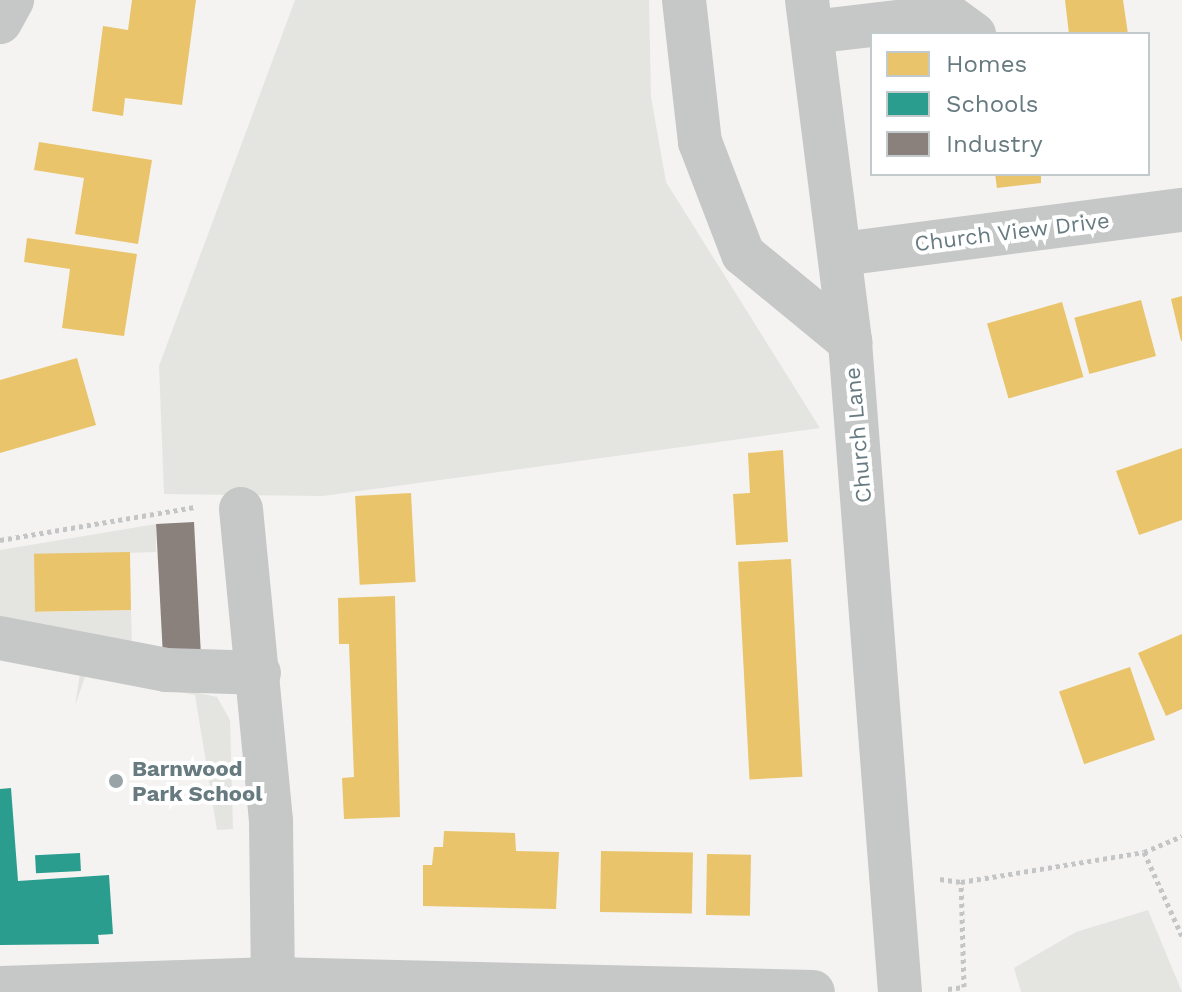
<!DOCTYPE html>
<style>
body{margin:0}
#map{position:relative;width:1182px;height:992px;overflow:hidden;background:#f4f3f2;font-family:"Work Sans",sans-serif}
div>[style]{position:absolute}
.green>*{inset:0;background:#e4e5e0}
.homes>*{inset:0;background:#e9c46a;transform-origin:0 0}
.schools>*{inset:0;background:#2a9d8f;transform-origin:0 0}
.industry>*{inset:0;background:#8a817c;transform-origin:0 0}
.path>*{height:5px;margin-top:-2.5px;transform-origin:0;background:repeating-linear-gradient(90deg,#c4c5c6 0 4px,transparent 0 8px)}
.minor>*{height:44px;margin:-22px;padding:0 22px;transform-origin:22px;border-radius:22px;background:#c6c8c8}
.dots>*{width:22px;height:22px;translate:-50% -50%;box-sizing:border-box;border:4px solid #fff;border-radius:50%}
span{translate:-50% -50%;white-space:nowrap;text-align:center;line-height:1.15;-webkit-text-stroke:8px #fff;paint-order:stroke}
.street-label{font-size:22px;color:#667a80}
.poi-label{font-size:22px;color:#667a80;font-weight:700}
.left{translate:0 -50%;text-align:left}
.legend{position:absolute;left:870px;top:32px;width:280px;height:144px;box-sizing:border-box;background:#fff;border:2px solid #c2cacc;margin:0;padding:10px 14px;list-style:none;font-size:24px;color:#667a80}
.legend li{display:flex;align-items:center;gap:16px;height:40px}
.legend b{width:40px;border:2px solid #c2cacc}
</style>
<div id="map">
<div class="green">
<i style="clip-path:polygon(295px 0,649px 0,651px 97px,666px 182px,820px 428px,323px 496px,164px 494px,159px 366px)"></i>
<i style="clip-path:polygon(156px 524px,156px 552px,35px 556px,36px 612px,131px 610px,132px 645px,0 625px,0 550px)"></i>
<i style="clip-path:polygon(81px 667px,217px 697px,230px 720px,233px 829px,217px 830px,195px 695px,86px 674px,75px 706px)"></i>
<i style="clip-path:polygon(1148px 910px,1182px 992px,1021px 992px,1014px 968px,1076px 932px)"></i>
</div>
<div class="homes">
<i style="clip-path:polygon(132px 0,196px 0,182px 105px,125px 98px,123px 116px,92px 111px,103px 26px,128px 30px)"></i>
<i style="clip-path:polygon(1065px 0,1123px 0,1128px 34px,1069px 34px)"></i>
<i style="clip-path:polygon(39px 142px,152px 160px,138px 244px,75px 234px,84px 178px,34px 170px)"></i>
<i style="clip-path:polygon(995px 174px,1041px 174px,1041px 183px,997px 188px)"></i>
<i style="clip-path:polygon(27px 238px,137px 254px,124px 336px,62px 328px,70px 269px,24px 262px)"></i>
<i style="clip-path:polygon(1182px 296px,1182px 341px,1181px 341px,1171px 299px)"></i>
<i style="left:1141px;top:300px;width:58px;height:69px;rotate:75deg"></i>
<i style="left:1062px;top:302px;width:78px;height:78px;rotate:74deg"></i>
<i style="clip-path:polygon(77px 358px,96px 425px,0 453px,0 380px)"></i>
<i style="clip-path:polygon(1182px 448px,1182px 520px,1139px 535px,1116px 471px)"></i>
<i style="clip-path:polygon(783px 450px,788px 542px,736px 545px,733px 494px,750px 493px,748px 453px)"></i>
<i style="left:411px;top:493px;width:89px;height:56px;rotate:87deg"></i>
<i style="left:130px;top:552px;width:58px;height:96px;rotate:89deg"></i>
<i style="left:791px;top:559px;width:218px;height:53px;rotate:87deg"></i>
<i style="clip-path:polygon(395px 596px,400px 817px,344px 819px,342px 778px,354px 777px,349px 644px,339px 644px,338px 598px)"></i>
<i style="clip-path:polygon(1182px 634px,1182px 709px,1166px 716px,1138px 653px)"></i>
<i style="left:1130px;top:667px;width:77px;height:75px;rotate:71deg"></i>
<i style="clip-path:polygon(444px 831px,515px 833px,516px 851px,559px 852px,556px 909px,423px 906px,423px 865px,432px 865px,434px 847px,443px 847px)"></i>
<i style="left:601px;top:851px;width:92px;height:61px;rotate:1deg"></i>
<i style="left:707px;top:854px;width:44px;height:61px;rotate:1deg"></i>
</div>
<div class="schools">
<i style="clip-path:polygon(11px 788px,18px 881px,109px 875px,113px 934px,98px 935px,99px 944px,0 945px,0 789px)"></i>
<i style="left:80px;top:853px;width:18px;height:45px;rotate:87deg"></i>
</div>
<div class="industry">
<i style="left:194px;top:522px;width:134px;height:38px;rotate:87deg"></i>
</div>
<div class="path">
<i style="left:0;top:540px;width:199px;rotate:-9.6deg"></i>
<i style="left:1144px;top:852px;width:41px;rotate:-22.8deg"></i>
<i style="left:940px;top:879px;width:21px;rotate:8deg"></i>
<i style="left:948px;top:989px;width:16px;rotate:-7deg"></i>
<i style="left:964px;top:987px;width:105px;rotate:-91.6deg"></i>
<i style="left:961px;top:882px;width:185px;rotate:-9.3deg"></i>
<i style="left:1144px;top:852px;width:92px;rotate:65.7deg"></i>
</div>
<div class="minor">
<i style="left:684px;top:0;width:143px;rotate:83.6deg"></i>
<i style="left:700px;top:142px;width:120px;rotate:69deg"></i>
<i style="left:743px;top:254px;width:139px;rotate:39.4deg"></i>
<i style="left:807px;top:0;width:345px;rotate:82.8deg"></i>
<i style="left:850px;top:342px;width:652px;rotate:85.6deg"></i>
<i style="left:0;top:22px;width:25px;rotate:-61deg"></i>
<i style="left:812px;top:32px;width:138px;rotate:-6.7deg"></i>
<i style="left:949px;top:16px;width:31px;rotate:36deg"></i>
<i style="left:842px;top:254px;width:343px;rotate:-7.4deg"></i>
<i style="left:241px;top:509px;width:313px;rotate:84.5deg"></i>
<i style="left:271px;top:821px;width:171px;rotate:89.3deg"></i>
<i style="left:0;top:638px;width:169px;rotate:10.9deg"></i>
<i style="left:166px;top:670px;width:93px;rotate:1.8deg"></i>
<i style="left:0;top:988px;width:274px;rotate:-1.9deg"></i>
<i style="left:274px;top:979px;width:539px;rotate:1.38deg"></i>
</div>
<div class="dots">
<i style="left:116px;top:781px;background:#98a4a8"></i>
</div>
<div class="street-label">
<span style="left:1012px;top:232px;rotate:-7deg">Church View Drive</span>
<span style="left:858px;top:435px;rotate:-95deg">Church Lane</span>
</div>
<div class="poi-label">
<span class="left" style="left:132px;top:781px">Barnwood<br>Park School</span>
</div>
<ul class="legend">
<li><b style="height:22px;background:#e9c46a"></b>Homes</li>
<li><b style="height:22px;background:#2a9d8f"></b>Schools</li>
<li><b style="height:22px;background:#8a817c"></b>Industry</li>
</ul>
</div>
